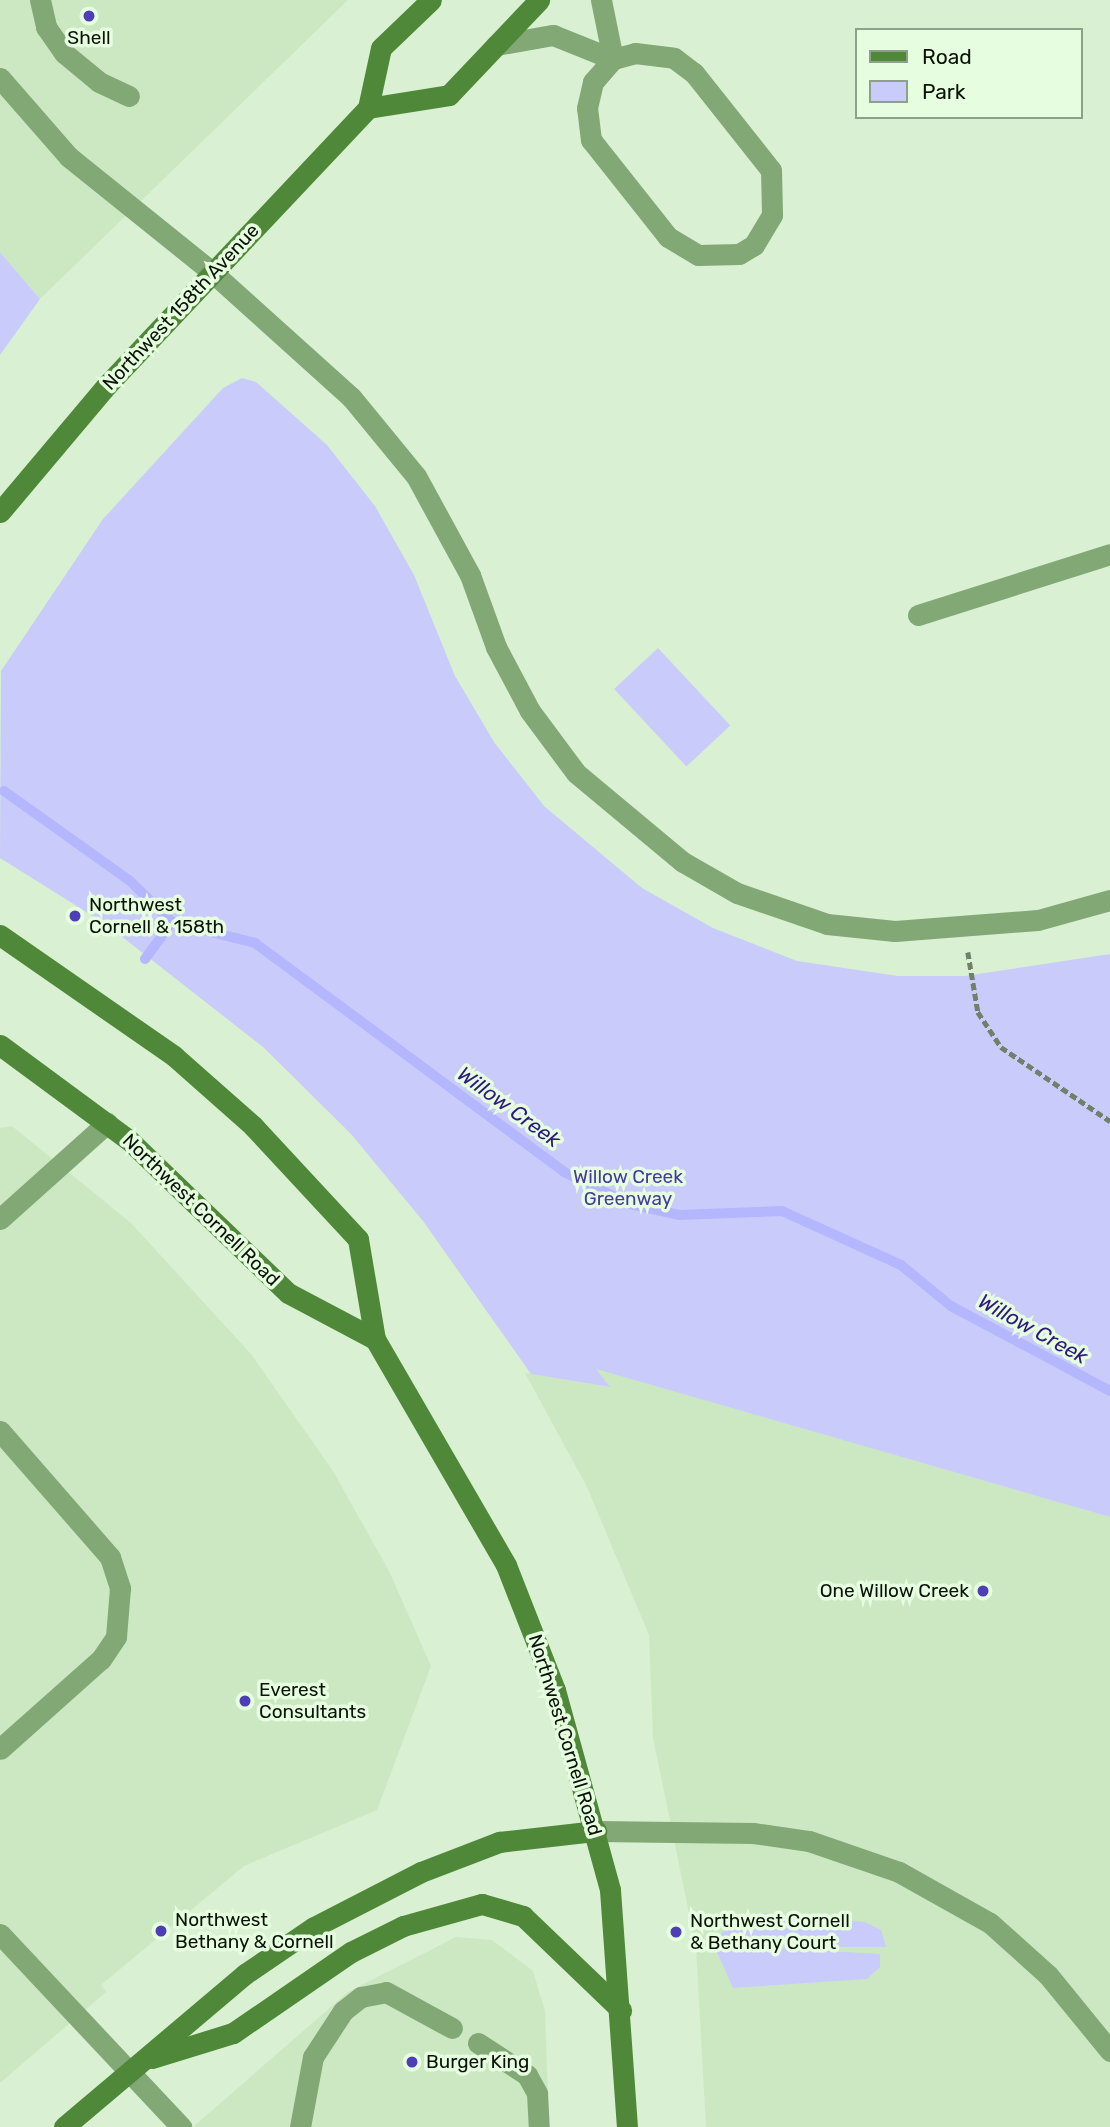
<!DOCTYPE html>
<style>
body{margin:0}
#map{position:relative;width:1110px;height:2127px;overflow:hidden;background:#d9f0d2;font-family:Rubik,sans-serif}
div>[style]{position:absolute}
.built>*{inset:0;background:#cce8c3}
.green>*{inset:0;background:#c9ccfb;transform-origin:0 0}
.stream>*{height:10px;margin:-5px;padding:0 5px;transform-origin:5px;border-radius:5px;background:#b4b6fe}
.path>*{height:4.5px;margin-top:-2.25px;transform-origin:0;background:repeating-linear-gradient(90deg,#70806b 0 7px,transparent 0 10.5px)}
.service>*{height:21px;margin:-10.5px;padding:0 10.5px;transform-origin:10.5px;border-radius:10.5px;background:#82a875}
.minor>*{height:21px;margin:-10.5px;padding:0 10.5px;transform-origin:10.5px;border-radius:10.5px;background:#82a875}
.tertiary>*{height:21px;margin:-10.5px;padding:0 10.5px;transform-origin:10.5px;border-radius:10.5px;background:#82a875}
.secondary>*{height:21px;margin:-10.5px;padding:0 10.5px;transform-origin:10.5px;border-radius:10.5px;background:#4f8839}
.dots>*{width:19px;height:19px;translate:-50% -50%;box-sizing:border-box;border:4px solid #e6fedf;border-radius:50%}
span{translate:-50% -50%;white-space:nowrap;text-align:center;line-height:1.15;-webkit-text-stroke:7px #e6fedf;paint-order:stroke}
.poi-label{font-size:19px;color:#0b1308}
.left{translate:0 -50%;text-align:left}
.right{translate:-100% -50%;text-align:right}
.street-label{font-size:19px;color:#0b1308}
.park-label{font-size:19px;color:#453b9f}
.water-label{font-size:21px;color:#2e1a7e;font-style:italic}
.legend{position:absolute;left:855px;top:28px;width:228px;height:91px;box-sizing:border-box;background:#e6fedf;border:2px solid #8ea089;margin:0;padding:9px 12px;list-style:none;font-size:21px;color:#0b1308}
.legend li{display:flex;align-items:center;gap:14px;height:35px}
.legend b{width:35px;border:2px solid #8ea089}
</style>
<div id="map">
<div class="built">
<i style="clip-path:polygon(0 0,348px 0,40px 299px,0 252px)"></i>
<i style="clip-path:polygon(12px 1126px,131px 1223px,251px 1354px,333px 1471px,389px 1571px,431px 1666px,377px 1810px,244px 1866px,101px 1985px,106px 1992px,0 2083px,0 1128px)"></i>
<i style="clip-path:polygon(594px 1368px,1110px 1517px,1110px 2127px,706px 2127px,696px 1947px,653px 1738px,649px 1635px,587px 1487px,525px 1373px,609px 1387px)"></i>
<i style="clip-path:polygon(456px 1937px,492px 1940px,533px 1971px,545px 2011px,549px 2127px,193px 2127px,348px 1992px)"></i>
</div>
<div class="green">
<i style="clip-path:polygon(0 252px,40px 299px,0 355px)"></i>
<i style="clip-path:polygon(242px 378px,256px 382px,327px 445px,375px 506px,414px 575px,455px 676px,494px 742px,544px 806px,642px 888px,713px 928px,797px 961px,898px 976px,965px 976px,1110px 954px,1110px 1517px,596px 1369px,610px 1387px,531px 1374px,423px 1221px,351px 1134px,263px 1047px,107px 925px,0 858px,1px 671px,103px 519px,223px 388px)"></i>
<i style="left:658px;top:648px;width:106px;height:60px;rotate:47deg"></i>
<i style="clip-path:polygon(763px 1913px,865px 1922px,881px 1930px,886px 1947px,760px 1947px,880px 1954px,880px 1967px,867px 1979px,733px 1988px,715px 1948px,722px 1932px)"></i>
</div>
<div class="stream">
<i style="left:4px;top:791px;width:153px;rotate:35.5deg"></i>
<i style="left:129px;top:880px;width:60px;rotate:44.3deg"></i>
<i style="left:145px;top:959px;width:46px;rotate:-53.9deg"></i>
<i style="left:172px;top:922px;width:86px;rotate:14.2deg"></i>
<i style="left:255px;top:943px;width:385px;rotate:36.5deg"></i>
<i style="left:564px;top:1172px;width:73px;rotate:25.9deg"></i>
<i style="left:630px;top:1204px;width:50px;rotate:12.7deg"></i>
<i style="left:679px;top:1215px;width:103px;rotate:-2.2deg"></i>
<i style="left:782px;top:1211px;width:131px;rotate:24.4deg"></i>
<i style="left:901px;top:1265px;width:65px;rotate:39.4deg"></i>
<i style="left:951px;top:1306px;width:180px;rotate:28.1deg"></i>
</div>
<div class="path">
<i style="left:968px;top:952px;width:61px;rotate:80.5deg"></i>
<i style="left:978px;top:1012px;width:42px;rotate:56.7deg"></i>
<i style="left:1001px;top:1047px;width:132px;rotate:34.2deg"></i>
</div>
<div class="service">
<i style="left:40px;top:0;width:28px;rotate:77deg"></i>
<i style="left:46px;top:27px;width:32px;rotate:55deg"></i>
<i style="left:64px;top:53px;width:45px;rotate:39.6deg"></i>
<i style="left:99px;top:82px;width:33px;rotate:25deg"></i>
<i style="left:496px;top:45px;width:58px;rotate:-10deg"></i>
<i style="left:553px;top:35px;width:65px;rotate:21.8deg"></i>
<i style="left:613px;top:59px;width:23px;rotate:-15deg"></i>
<i style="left:635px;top:53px;width:39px;rotate:7deg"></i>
<i style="left:674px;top:58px;width:25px;rotate:37deg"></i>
<i style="left:694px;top:73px;width:124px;rotate:51.6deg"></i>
<i style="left:771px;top:170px;width:45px;rotate:88.7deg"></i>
<i style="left:772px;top:215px;width:35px;rotate:121deg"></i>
<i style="left:754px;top:245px;width:17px;rotate:149deg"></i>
<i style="left:739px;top:254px;width:41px;rotate:178.6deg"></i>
<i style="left:698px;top:255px;width:35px;rotate:-149deg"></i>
<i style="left:668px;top:237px;width:124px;rotate:-128.4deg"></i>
<i style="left:591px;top:140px;width:32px;rotate:-97deg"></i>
<i style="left:587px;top:108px;width:27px;rotate:-77deg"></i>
<i style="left:593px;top:82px;width:30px;rotate:-49deg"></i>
<i style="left:613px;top:59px;width:60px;rotate:-101.5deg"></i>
<i style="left:0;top:1219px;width:144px;rotate:-41.9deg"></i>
<i style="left:0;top:1431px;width:167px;rotate:48.9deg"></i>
<i style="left:110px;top:1557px;width:33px;rotate:72deg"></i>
<i style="left:120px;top:1588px;width:49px;rotate:94.7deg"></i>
<i style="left:116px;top:1637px;width:27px;rotate:124deg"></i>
<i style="left:101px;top:1659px;width:135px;rotate:138.3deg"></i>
<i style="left:0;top:1934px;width:265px;rotate:46.8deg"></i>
<i style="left:478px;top:2043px;width:59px;rotate:33.1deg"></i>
<i style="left:527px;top:2075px;width:21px;rotate:61deg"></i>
<i style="left:537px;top:2093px;width:34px;rotate:87deg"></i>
<i style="left:300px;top:2127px;width:71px;rotate:-79.5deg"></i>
<i style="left:313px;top:2057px;width:55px;rotate:-56.9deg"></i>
<i style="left:343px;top:2011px;width:23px;rotate:-38deg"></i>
<i style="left:361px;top:1997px;width:25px;rotate:-11deg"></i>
<i style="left:386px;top:1992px;width:75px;rotate:28.6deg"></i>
</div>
<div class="minor">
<i style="left:212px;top:272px;width:187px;rotate:42deg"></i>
<i style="left:351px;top:397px;width:102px;rotate:50.6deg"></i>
<i style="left:416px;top:476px;width:113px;rotate:61.4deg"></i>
<i style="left:470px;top:575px;width:77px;rotate:70.1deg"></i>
<i style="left:496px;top:647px;width:72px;rotate:62deg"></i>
<i style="left:530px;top:711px;width:77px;rotate:53.4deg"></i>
<i style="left:576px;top:773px;width:139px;rotate:39.8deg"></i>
<i style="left:683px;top:862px;width:62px;rotate:29.9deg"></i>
<i style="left:737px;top:893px;width:95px;rotate:19deg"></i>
<i style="left:827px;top:924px;width:68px;rotate:5.9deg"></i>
<i style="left:895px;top:931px;width:143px;rotate:-4.4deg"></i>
<i style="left:1038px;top:920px;width:75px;rotate:-15.5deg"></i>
<i style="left:918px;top:615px;width:201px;rotate:-17.6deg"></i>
<i style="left:596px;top:1831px;width:157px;rotate:0.7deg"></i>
<i style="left:753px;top:1833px;width:57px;rotate:8.1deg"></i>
<i style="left:809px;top:1841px;width:95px;rotate:19deg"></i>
<i style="left:899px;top:1872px;width:104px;rotate:29.3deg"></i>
<i style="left:990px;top:1923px;width:78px;rotate:41.9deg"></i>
<i style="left:1048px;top:1975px;width:98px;rotate:50.8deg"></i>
</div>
<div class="tertiary">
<i style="left:0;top:78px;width:105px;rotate:48.9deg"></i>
<i style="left:69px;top:157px;width:184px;rotate:38.8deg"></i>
</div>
<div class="secondary">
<i style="left:368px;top:108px;width:82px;rotate:-9.1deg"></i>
<i style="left:449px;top:95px;width:131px;rotate:-46.5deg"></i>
<i style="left:0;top:512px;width:166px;rotate:-49.9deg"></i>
<i style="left:107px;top:385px;width:381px;rotate:-46.7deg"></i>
<i style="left:368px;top:108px;width:61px;rotate:-77.8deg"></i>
<i style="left:381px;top:48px;width:69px;rotate:-43.8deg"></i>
<i style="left:0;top:935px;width:212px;rotate:34.8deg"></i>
<i style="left:174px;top:1056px;width:106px;rotate:41.5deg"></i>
<i style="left:253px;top:1126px;width:154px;rotate:47.1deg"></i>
<i style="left:358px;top:1239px;width:101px;rotate:80.4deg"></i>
<i style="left:375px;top:1339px;width:261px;rotate:59.9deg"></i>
<i style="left:506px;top:1565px;width:134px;rotate:68.6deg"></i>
<i style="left:555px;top:1690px;width:207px;rotate:74.6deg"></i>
<i style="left:610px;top:1890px;width:238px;rotate:85.9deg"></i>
<i style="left:0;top:1045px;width:160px;rotate:36.4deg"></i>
<i style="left:129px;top:1140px;width:221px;rotate:43.9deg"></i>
<i style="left:288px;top:1293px;width:98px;rotate:27.9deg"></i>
<i style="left:152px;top:2058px;width:85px;rotate:-17.2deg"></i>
<i style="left:233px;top:2033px;width:143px;rotate:-34.5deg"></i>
<i style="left:351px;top:1952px;width:58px;rotate:-26.6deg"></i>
<i style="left:403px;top:1926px;width:82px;rotate:-15.6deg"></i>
<i style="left:482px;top:1904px;width:43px;rotate:16.3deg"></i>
<i style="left:523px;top:1916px;width:136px;rotate:43.8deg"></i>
<i style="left:64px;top:2127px;width:237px;rotate:-40.2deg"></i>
<i style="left:245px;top:1974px;width:83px;rotate:-34.3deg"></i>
<i style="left:314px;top:1927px;width:120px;rotate:-27.2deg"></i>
<i style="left:421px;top:1872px;width:84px;rotate:-21deg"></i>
<i style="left:499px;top:1842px;width:98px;rotate:-6.5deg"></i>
</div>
<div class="dots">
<i style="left:89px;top:16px;background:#4e3fb6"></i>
<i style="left:75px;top:916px;background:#4e3fb6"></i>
<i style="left:983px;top:1591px;background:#4e3fb6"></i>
<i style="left:245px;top:1701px;background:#4e3fb6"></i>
<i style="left:161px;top:1931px;background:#4e3fb6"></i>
<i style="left:676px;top:1932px;background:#4e3fb6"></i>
<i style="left:412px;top:2062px;background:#4e3fb6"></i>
</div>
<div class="poi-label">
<span style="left:89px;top:38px">Shell</span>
<span class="left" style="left:89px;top:916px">Northwest<br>Cornell &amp; 158th</span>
<span class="right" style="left:969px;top:1591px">One Willow Creek</span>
<span class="left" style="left:259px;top:1701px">Everest<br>Consultants</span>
<span class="left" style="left:175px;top:1931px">Northwest<br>Bethany &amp; Cornell</span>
<span class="left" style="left:690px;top:1932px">Northwest Cornell<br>&amp; Bethany Court</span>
<span class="left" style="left:426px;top:2062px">Burger King</span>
</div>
<div class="street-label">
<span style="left:181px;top:307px;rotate:-47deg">Northwest 158th Avenue</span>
<span style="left:201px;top:1210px;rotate:44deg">Northwest Cornell Road</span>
<span style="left:565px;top:1735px;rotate:73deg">Northwest Cornell Road</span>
</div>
<div class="park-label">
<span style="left:628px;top:1188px">Willow Creek<br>Greenway</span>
</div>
<div class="water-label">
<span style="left:509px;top:1107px;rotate:36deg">Willow Creek</span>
<span style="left:1033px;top:1329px;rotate:29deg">Willow Creek</span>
</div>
<ul class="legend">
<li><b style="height:9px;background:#4f8839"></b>Road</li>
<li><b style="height:19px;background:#c9ccfb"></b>Park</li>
</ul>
</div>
